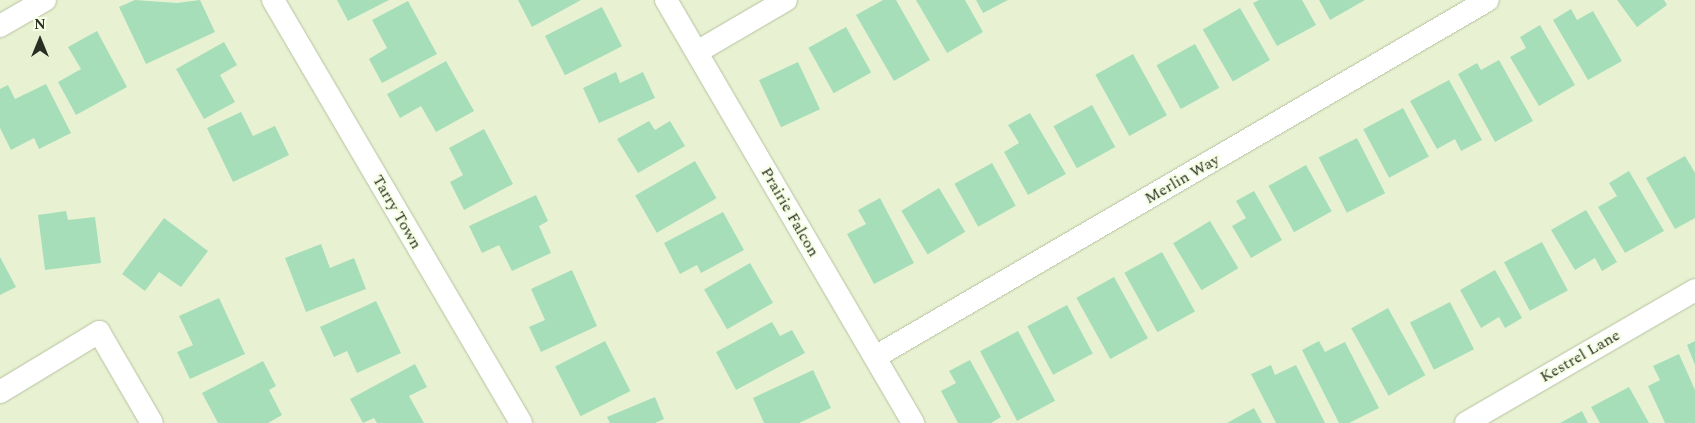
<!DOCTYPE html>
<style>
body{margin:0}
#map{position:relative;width:1695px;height:423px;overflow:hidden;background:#e8f2d2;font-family:Spectral,serif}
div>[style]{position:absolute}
.building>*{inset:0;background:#a6deb9;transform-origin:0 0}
.roads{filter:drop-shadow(0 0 1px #b7c1a2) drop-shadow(0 0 1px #b7c1a2)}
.street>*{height:22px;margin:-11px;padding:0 11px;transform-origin:11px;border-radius:11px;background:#fff}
span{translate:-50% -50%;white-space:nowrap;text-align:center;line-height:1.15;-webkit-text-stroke:4.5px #f6ffe5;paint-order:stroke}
.street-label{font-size:16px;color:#2b2f23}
.north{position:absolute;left:15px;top:15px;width:50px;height:50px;-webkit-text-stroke:4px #f6ffe5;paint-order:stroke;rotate:0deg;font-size:14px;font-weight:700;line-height:20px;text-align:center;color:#2b2f23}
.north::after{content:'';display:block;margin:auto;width:18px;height:22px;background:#2b2f23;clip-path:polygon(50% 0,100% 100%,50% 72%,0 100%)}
</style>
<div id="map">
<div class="building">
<i style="clip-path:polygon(135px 0,177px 3px,200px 0,215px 32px,146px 64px,119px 7px)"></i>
<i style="clip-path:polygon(337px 0,389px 0,348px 21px)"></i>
<i style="clip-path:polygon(518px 0,581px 0,532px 27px)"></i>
<i style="clip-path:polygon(883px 0,896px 0,930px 60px,894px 81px,856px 15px)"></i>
<i style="clip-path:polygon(916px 0,965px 0,983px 32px,947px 53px)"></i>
<i style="clip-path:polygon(976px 0,1008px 0,983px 13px)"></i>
<i style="clip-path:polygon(1259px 0,1302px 0,1316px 25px,1277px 46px,1253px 3px)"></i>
<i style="clip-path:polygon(1319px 0,1365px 0,1330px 20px)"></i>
<i style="clip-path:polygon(1617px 0,1664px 0,1667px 5px,1637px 27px)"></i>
<i style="clip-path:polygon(408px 1px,437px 54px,382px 83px,369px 59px,387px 48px,372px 20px)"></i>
<i style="left:602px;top:7px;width:44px;height:64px;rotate:63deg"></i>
<i style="left:1240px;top:8px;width:60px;height:43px;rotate:60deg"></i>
<i style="clip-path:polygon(1571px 9px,1577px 20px,1593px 11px,1622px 61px,1588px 80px,1553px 20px)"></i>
<i style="clip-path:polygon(1540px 25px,1575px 85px,1539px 106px,1510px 57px,1526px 48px,1520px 37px)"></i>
<i style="left:846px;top:27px;width:52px;height:43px;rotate:61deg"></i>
<i style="clip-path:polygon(97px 31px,127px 87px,76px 115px,58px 82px,81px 69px,68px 47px)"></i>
<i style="clip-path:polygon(224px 42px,237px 65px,220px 75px,235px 102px,204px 119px,176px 69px)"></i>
<i style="left:1195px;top:44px;width:50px;height:44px;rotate:61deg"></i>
<i style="left:1133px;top:54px;width:70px;height:43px;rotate:61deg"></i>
<i style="clip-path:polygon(1499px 60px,1533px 121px,1495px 142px,1458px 74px,1477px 63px,1481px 70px)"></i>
<i style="clip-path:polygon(446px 61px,474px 111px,436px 132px,421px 106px,400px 118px,387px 94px)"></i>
<i style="left:798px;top:62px;width:52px;height:43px;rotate:65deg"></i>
<i style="clip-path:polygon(616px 72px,620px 83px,643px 72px,655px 98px,599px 123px,583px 88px)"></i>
<i style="clip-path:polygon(1449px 80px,1482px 140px,1461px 151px,1455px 139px,1437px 149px,1410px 101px)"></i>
<i style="clip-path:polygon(46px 84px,71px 133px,39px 149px,34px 138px,11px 150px,0 128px,0 89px,8px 85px,15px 99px)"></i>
<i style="left:1092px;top:105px;width:48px;height:44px;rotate:61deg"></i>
<i style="left:1403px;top:108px;width:55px;height:45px;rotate:62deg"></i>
<i style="clip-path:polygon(241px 112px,253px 136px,275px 126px,289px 155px,233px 182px,207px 128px)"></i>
<i style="clip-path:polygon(1030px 113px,1066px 174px,1028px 195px,1004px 152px,1019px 143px,1008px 125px)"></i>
<i style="clip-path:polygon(649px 121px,655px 130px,670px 121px,685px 146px,638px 173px,617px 139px)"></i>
<i style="clip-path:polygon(484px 129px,513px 184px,464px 210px,450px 182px,463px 175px,449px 148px)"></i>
<i style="left:1357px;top:138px;width:62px;height:43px;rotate:63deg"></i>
<i style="clip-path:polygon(1685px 156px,1695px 173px,1695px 218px,1675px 229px,1646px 178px)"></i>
<i style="left:695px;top:161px;width:43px;height:69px;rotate:60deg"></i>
<i style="left:992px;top:163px;width:49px;height:43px;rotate:61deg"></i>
<i style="left:1306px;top:165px;width:53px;height:43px;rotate:61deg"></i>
<i style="clip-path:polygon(1629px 171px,1664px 231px,1625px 253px,1598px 207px,1617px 196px,1609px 183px)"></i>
<i style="left:939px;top:188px;width:51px;height:44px;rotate:59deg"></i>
<i style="clip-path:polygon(1254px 191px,1282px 240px,1251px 258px,1232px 226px,1246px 218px,1236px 201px)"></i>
<i style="clip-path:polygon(536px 195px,548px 221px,539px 226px,551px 253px,512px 271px,499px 245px,482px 253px,469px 226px)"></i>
<i style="clip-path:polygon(880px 198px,914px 263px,874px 284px,847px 234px,866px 224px,858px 210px)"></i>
<i style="clip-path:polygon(1586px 210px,1617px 262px,1602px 271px,1595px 258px,1575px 270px,1551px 230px)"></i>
<i style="clip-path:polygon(66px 211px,68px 220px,95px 217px,101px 263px,45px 270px,38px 215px)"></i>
<i style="clip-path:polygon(723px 212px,744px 250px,701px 273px,697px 265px,680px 274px,664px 243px)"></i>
<i style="clip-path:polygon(164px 218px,208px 251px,181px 287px,159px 272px,145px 291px,122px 274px)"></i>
<i style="left:1210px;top:221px;width:55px;height:43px;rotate:59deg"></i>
<i style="left:1542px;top:242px;width:55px;height:43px;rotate:62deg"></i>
<i style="clip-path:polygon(321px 244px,330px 268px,354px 258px,366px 289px,306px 312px,285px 258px)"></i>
<i style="left:1162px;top:252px;width:68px;height:43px;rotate:61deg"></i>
<i style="clip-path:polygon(0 257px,16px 287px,0 295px)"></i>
<i style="left:750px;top:263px;width:46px;height:53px;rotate:60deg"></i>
<i style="clip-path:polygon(572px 270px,597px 326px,541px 352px,529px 327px,545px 320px,531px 289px)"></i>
<i style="clip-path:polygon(1495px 270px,1522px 318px,1505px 328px,1499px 317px,1481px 328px,1460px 290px)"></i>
<i style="left:1114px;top:277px;width:70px;height:43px;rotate:61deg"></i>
<i style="clip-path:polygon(219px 298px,245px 354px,190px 379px,177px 352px,193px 345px,179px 316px)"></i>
<i style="clip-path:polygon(376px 301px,401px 353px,357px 373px,347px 351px,334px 357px,320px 327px)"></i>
<i style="left:1450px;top:302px;width:53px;height:45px;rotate:63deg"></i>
<i style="left:1067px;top:305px;width:55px;height:45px;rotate:62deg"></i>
<i style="left:1388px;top:308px;width:77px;height:42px;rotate:61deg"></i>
<i style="clip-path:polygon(772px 322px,780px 336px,792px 330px,805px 353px,736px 390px,716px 352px)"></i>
<i style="left:1018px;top:331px;width:79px;height:43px;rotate:62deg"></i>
<i style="left:605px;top:341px;width:56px;height:56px;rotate:63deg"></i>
<i style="clip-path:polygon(1319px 341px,1325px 352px,1345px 342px,1379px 408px,1349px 423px,1339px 423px,1302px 350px)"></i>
<i style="clip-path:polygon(1695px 341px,1695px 365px,1687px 345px)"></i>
<i style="clip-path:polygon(1679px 354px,1695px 390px,1695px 423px,1665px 423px,1648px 386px,1660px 380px,1653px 366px)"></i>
<i style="clip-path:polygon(970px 360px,1001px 417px,991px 423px,958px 423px,941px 391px,956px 383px,949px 371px)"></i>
<i style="clip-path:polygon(263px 361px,276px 386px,269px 390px,282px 415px,268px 423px,218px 423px,202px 393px)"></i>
<i style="clip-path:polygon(415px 364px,427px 387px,409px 396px,424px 423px,377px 423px,374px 418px,363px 423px,350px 399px)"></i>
<i style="clip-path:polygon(1271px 365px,1275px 375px,1296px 365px,1325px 423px,1276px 423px,1251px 374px)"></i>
<i style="clip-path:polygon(813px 370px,831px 408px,799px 423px,764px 423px,753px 398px)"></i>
<i style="clip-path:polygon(1629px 387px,1649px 423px,1600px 423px,1591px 407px)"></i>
<i style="clip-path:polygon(655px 397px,664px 419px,655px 423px,610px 423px,607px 417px)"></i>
<i style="clip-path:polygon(1254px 408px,1262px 423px,1227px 423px)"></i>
<i style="clip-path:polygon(1582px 411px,1588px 423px,1560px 423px)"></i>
</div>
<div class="roads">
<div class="street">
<i style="left:273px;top:0;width:490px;rotate:59.6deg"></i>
<i style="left:666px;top:0;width:490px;rotate:59.7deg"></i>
<i style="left:0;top:26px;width:52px;rotate:-30deg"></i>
<i style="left:697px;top:52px;width:103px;rotate:-30.3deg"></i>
<i style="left:875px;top:357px;width:709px;rotate:-30.22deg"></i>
<i style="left:0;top:392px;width:116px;rotate:-31.2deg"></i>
<i style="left:99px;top:332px;width:105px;rotate:59.8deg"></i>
<i style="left:1466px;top:423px;width:265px;rotate:-30.1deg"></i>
</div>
</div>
<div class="street-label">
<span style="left:1182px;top:179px;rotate:-30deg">Merlin Way</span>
<span style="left:397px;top:212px;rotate:60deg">Tarry Town</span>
<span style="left:790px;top:212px;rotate:60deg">Prairie Falcon</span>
<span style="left:1580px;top:356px;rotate:-30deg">Kestrel Lane</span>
</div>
<div class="north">N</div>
</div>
